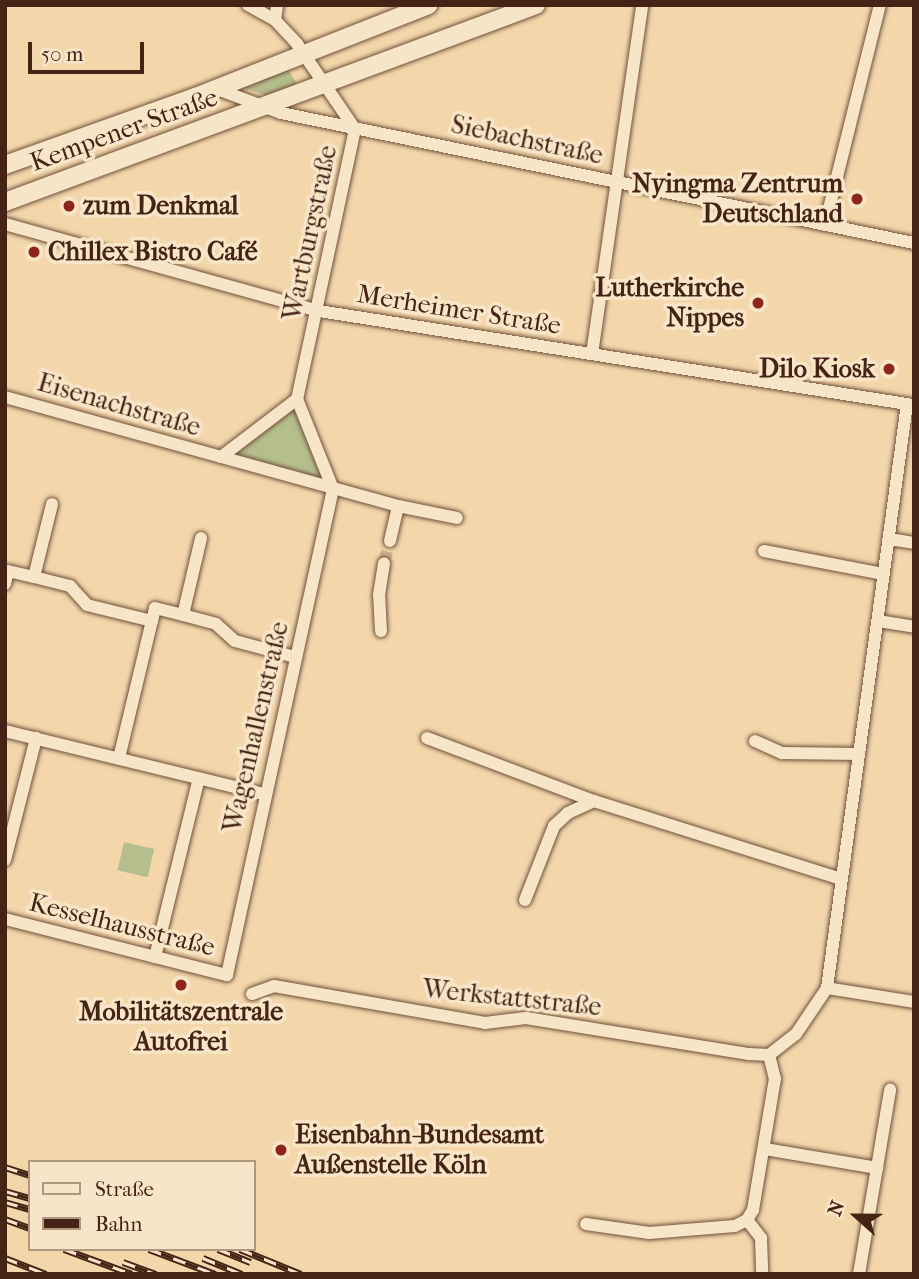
<!DOCTYPE html>
<meta charset="utf-8">
<style>
body{margin:0}
#map{position:relative;width:919px;height:1279px;overflow:hidden;background:#f3d7ab;font-family:"IM FELL French Canon",serif}
div>[style]{position:absolute}
.green>*{inset:0;background:#b5bf8d;transform-origin:0 0}
.street-tunnel>*{height:12px;margin-top:-6px;transform-origin:0;background:repeating-linear-gradient(90deg,#d0b38d 0 12px,transparent 0 18px)}
.roads{filter:drop-shadow(0 0 2px #70503a) drop-shadow(0 0 2px #70503a)}
.street>*{height:12px;margin:-6px;padding:0 6px;transform-origin:6px;border-radius:6px;background:#f7e5c8}
.secondary>*{height:18px;margin:-9px;padding:0 9px;transform-origin:9px;border-radius:9px;background:#f7e5c8}
.rail>*{height:7px;margin-top:-3.5px;transform-origin:0;background:repeating-linear-gradient(90deg,#f7e5c8 0 13px,#452315 0 26px);box-sizing:border-box;border-block:2px solid #452315}
.dots>*{width:19px;height:19px;translate:-50% -50%;box-sizing:border-box;border:4px solid #f7e5c8;border-radius:50%}
span{translate:-50% -50%;white-space:nowrap;text-align:center;line-height:1.15;-webkit-text-stroke:7px #f7e5c8;paint-order:stroke}
.street-label{font-size:26px;color:#452315}
.poi-label{font-size:26px;color:#452315;font-weight:700}
.right{translate:-100% -50%;text-align:right}
.left{translate:0 -50%;text-align:left}
.frame{position:absolute;inset:0;border:7px solid #452315;pointer-events:none}
.legend{position:absolute;left:28px;top:1160px;width:228px;height:91px;box-sizing:border-box;background:#f7e5c8;border:2px solid #b09780;margin:0;padding:9px 12px;list-style:none;font-size:21px;color:#452315}
.legend li{display:flex;align-items:center;gap:14px;height:35px}
.legend b{width:35px;border:2px solid #b09780}
.north{position:absolute;left:821px;top:1181px;width:70px;height:70px;-webkit-text-stroke:5px #f7e5c8;paint-order:stroke;rotate:291deg;font-size:19px;font-weight:700;line-height:28px;text-align:center;color:#452315}
.north::after{content:'';display:block;margin:auto;width:24px;height:32px;background:#452315;clip-path:polygon(50% 0,100% 100%,50% 72%,0 100%)}
.scale{position:absolute;left:28px;top:42px;width:116px;height:32px;box-sizing:border-box;border:4px solid #452315;border-top:0;padding-left:9px;font-size:21px;line-height:24px;white-space:nowrap;color:#452315;-webkit-text-stroke:5px #f7e5c8;paint-order:stroke}
</style>
<div id="map">
<div class="green">
<i style="clip-path:polygon(287px 67px,299px 88px,273px 98px,236px 85px)"></i>
<i style="clip-path:polygon(295px 408px,322px 480px,233px 455px)"></i>
<i style="left:124px;top:842px;width:31px;height:29px;rotate:13deg"></i>
</div>
<div class="street-tunnel">
<i style="left:384px;top:563px;width:23px;rotate:-75deg"></i>
</div>
<div class="roads">
<div class="street">
<i style="left:248px;top:5px;width:31px;rotate:29deg"></i>
<i style="left:275px;top:20px;width:33px;rotate:47deg"></i>
<i style="left:297px;top:44px;width:103px;rotate:55.7deg"></i>
<i style="left:355px;top:129px;width:276px;rotate:102.1deg"></i>
<i style="left:275px;top:20px;width:15px;rotate:-82deg"></i>
<i style="left:217px;top:89px;width:68px;rotate:20.6deg"></i>
<i style="left:281px;top:113px;width:646px;rotate:11.61deg"></i>
<i style="left:5px;top:224px;width:326px;rotate:15.5deg"></i>
<i style="left:319px;top:311px;width:601px;rotate:8.99deg"></i>
<i style="left:825px;top:225px;width:227px;rotate:-76deg"></i>
<i style="left:592px;top:354px;width:353px;rotate:-81.8deg"></i>
<i style="left:5px;top:397px;width:408px;rotate:15.5deg"></i>
<i style="left:398px;top:506px;width:60px;rotate:11.5deg"></i>
<i style="left:297px;top:399px;width:97px;rotate:68.2deg"></i>
<i style="left:221px;top:457px;width:96px;rotate:-37.3deg"></i>
<i style="left:889px;top:539px;width:25px;rotate:9deg"></i>
<i style="left:390px;top:541px;width:36px;rotate:-77deg"></i>
<i style="left:764px;top:551px;width:122px;rotate:10.9deg"></i>
<i style="left:34px;top:577px;width:75px;rotate:-76.1deg"></i>
<i style="left:5px;top:584px;width:13px;rotate:-77deg"></i>
<i style="left:8px;top:571px;width:27px;rotate:13deg"></i>
<i style="left:34px;top:577px;width:37px;rotate:14deg"></i>
<i style="left:70px;top:586px;width:25px;rotate:48deg"></i>
<i style="left:87px;top:605px;width:67px;rotate:13.8deg"></i>
<i style="left:152px;top:621px;width:13px;rotate:-77deg"></i>
<i style="left:155px;top:608px;width:29px;rotate:14deg"></i>
<i style="left:183px;top:615px;width:34px;rotate:15deg"></i>
<i style="left:216px;top:624px;width:25px;rotate:42deg"></i>
<i style="left:235px;top:641px;width:62px;rotate:14.9deg"></i>
<i style="left:183px;top:615px;width:79px;rotate:-76.8deg"></i>
<i style="left:878px;top:621px;width:36px;rotate:9deg"></i>
<i style="left:381px;top:631px;width:36px;rotate:-93deg"></i>
<i style="left:379px;top:595px;width:32px;rotate:-81deg"></i>
<i style="left:5px;top:731px;width:267px;rotate:13.7deg"></i>
<i style="left:427px;top:738px;width:178px;rotate:20.7deg"></i>
<i style="left:594px;top:801px;width:260px;rotate:17.5deg"></i>
<i style="left:755px;top:741px;width:30px;rotate:24deg"></i>
<i style="left:782px;top:753px;width:77px;rotate:0.7deg"></i>
<i style="left:119px;top:758px;width:141px;rotate:-76.5deg"></i>
<i style="left:5px;top:860px;width:126px;rotate:-75.7deg"></i>
<i style="left:525px;top:900px;width:79px;rotate:-68.6deg"></i>
<i style="left:554px;top:826px;width:19px;rotate:-43deg"></i>
<i style="left:568px;top:813px;width:29px;rotate:-25deg"></i>
<i style="left:5px;top:919px;width:229px;rotate:14.2deg"></i>
<i style="left:227px;top:975px;width:497px;rotate:-77.7deg"></i>
<i style="left:155px;top:957px;width:184px;rotate:-76.2deg"></i>
<i style="left:827px;top:988px;width:88px;rotate:9.1deg"></i>
<i style="left:252px;top:994px;width:23px;rotate:-20deg"></i>
<i style="left:274px;top:986px;width:214px;rotate:9.9deg"></i>
<i style="left:485px;top:1023px;width:41px;rotate:-7deg"></i>
<i style="left:526px;top:1018px;width:226px;rotate:9.2deg"></i>
<i style="left:749px;top:1054px;width:20px;rotate:3deg"></i>
<i style="left:769px;top:1055px;width:34px;rotate:-38deg"></i>
<i style="left:796px;top:1034px;width:55px;rotate:-56deg"></i>
<i style="left:827px;top:988px;width:589px;rotate:-82.2deg"></i>
<i style="left:765px;top:1149px;width:114px;rotate:9.6deg"></i>
<i style="left:747px;top:1220px;width:23px;rotate:52deg"></i>
<i style="left:761px;top:1238px;width:36px;rotate:88deg"></i>
<i style="left:586px;top:1224px;width:64px;rotate:8.1deg"></i>
<i style="left:649px;top:1233px;width:86px;rotate:-4.7deg"></i>
<i style="left:735px;top:1226px;width:13px;rotate:-27deg"></i>
<i style="left:747px;top:1220px;width:12px;rotate:-59deg"></i>
<i style="left:753px;top:1210px;width:133px;rotate:-80.5deg"></i>
<i style="left:775px;top:1079px;width:25px;rotate:-104deg"></i>
<i style="left:859px;top:1274px;width:187px;rotate:-80.4deg"></i>
</div>
<div class="secondary">
<i style="left:5px;top:165px;width:202px;rotate:-19.7deg"></i>
<i style="left:195px;top:97px;width:251px;rotate:-21.5deg"></i>
<i style="left:5px;top:202px;width:566px;rotate:-20.35deg"></i>
</div>
</div>
<div class="rail">
<i style="left:5px;top:1167px;width:26px;rotate:18deg"></i>
<i style="left:5px;top:1191px;width:26px;rotate:16deg"></i>
<i style="left:5px;top:1202px;width:26px;rotate:16deg"></i>
<i style="left:5px;top:1219px;width:27px;rotate:20deg"></i>
<i style="left:64px;top:1249px;width:72px;rotate:20.2deg"></i>
<i style="left:149px;top:1249px;width:71px;rotate:20.7deg"></i>
<i style="left:218px;top:1249px;width:35px;rotate:22deg"></i>
<i style="left:240px;top:1249px;width:66px;rotate:22.3deg"></i>
<i style="left:5px;top:1258px;width:44px;rotate:21.3deg"></i>
<i style="left:203px;top:1258px;width:42px;rotate:22.3deg"></i>
<i style="left:123px;top:1262px;width:35px;rotate:20deg"></i>
</div>
<div class="dots">
<i style="left:857px;top:199px;background:#8f2418"></i>
<i style="left:69px;top:206px;background:#8f2418"></i>
<i style="left:34px;top:252px;background:#8f2418"></i>
<i style="left:758px;top:303px;background:#8f2418"></i>
<i style="left:889px;top:369px;background:#8f2418"></i>
<i style="left:181px;top:985px;background:#8f2418"></i>
<i style="left:281px;top:1150px;background:#8f2418"></i>
</div>
<div class="street-label">
<span style="left:124px;top:130px;rotate:-20deg">Kempener Straße</span>
<span style="left:527px;top:140px;rotate:12deg">Siebachstraße</span>
<span style="left:310px;top:233px;rotate:-78deg">Wartburgstraße</span>
<span style="left:459px;top:310px;rotate:9deg">Merheimer Straße</span>
<span style="left:119px;top:405px;rotate:16deg">Eisenachstraße</span>
<span style="left:256px;top:727px;rotate:-77deg">Wagenhallenstraße</span>
<span style="left:122px;top:925px;rotate:14deg">Kesselhausstraße</span>
<span style="left:512px;top:998px;rotate:6deg">Werkstattstraße</span>
</div>
<div class="poi-label">
<span class="right" style="left:843px;top:199px">Nyingma Zentrum<br>Deutschland</span>
<span class="left" style="left:83px;top:206px">zum Denkmal</span>
<span class="left" style="left:48px;top:252px">Chillex Bistro Café</span>
<span class="right" style="left:744px;top:303px">Lutherkirche<br>Nippes</span>
<span class="right" style="left:875px;top:369px">Dilo Kiosk</span>
<span style="left:181px;top:1027px">Mobilitätszentrale<br>Autofrei</span>
<span class="left" style="left:295px;top:1150px">Eisenbahn-Bundesamt<br>Außenstelle Köln</span>
</div>
<div class="frame"></div>
<ul class="legend">
<li><b style="height:9px;background:#f7e5c8"></b>Straße</li>
<li><b style="height:9px;background:#452315"></b>Bahn</li>
</ul>
<div class="north">N</div>
<div class="scale">50 m</div>
</div>
